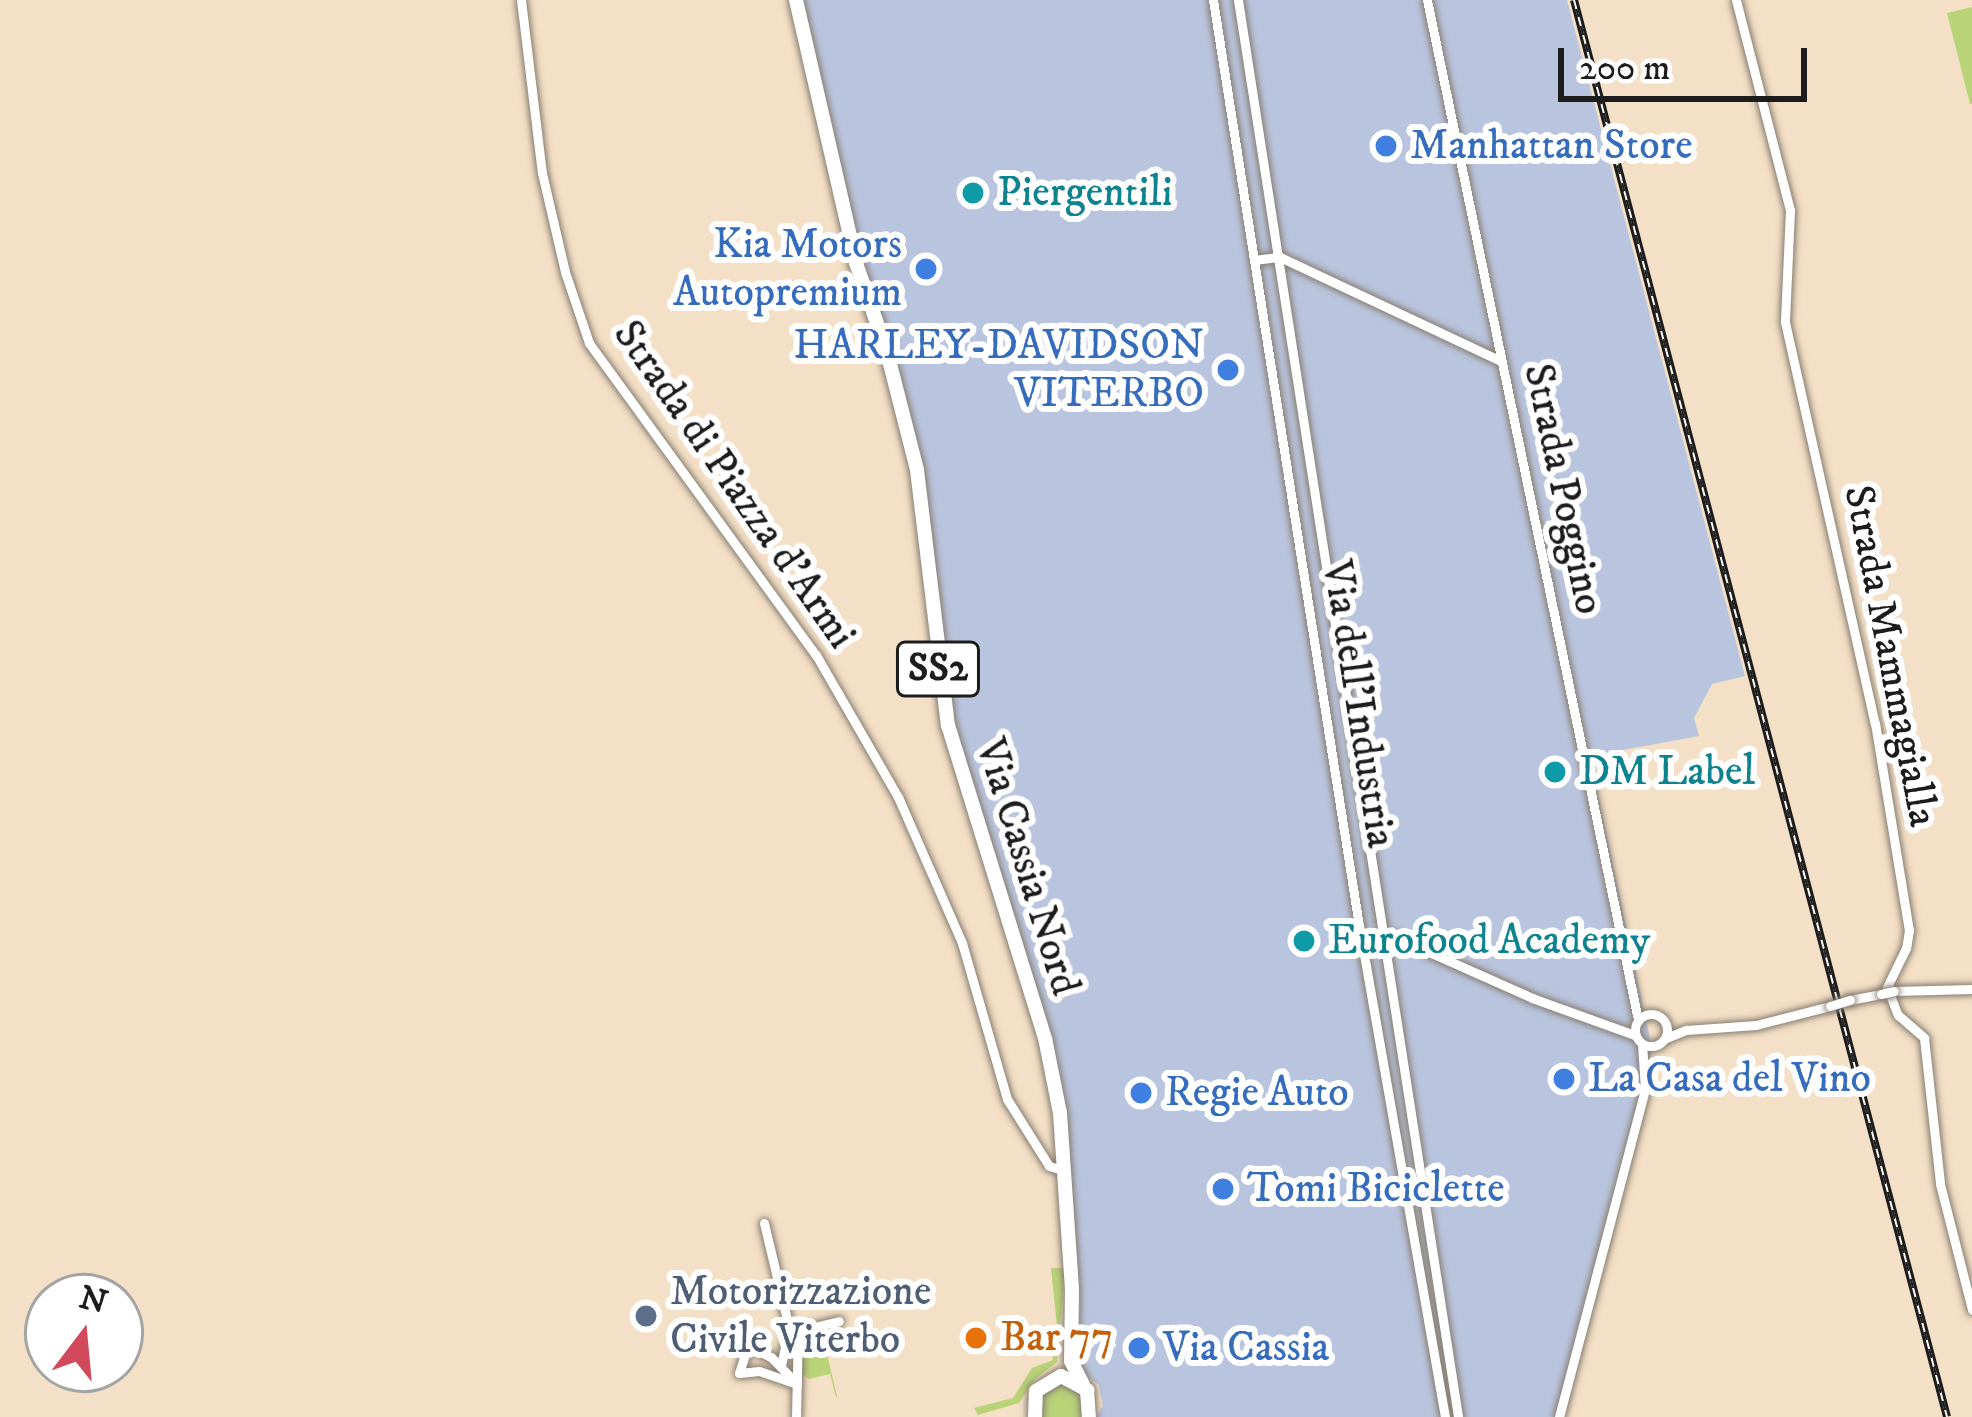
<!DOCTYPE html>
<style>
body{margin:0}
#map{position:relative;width:1972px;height:1417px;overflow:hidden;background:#f4e0c6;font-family:"IM FELL DW Pica",serif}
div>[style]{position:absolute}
.industrial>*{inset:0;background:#b9c5de}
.green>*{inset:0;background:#b8d378}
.roads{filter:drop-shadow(0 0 3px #887e71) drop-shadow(0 0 3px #887e71)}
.street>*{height:9px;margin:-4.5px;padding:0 4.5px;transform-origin:4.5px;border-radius:4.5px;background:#fff}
.street>.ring{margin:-4.5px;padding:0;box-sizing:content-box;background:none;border:9px solid #fff;border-radius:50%}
.primary>*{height:14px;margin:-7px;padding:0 7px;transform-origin:7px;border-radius:7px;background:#fff}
.rail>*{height:8px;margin-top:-4px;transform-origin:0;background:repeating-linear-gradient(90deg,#fff 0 9px,#1c1c1c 0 18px);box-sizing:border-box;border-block:3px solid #1c1c1c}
.bridges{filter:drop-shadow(0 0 3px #887e71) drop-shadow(0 0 3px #887e71)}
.street-bridge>*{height:9px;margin:-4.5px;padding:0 4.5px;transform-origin:4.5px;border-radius:4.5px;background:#fff}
.dots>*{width:33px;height:33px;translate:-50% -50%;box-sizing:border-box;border:6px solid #fff;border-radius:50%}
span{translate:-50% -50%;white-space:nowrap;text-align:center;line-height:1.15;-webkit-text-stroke:12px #fff;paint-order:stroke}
.shield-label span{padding:3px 9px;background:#fff;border:3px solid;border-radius:9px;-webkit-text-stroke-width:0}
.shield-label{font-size:39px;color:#1c1c1c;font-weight:700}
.shop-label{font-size:42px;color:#366cbe}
.left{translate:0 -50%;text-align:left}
.right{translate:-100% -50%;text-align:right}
.culture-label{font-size:42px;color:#0d838f}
.street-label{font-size:42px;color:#1c1c1c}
.service-label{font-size:42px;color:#4e5e75}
.food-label{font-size:42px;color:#c56008}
.north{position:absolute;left:24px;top:1273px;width:120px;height:120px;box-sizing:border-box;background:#fff;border:3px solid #a4a4a4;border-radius:50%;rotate:16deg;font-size:33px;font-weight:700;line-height:48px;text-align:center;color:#1c1c1c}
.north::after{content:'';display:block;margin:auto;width:42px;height:54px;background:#d1495b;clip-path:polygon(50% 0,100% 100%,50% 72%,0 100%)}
.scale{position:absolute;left:1558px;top:48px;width:249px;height:54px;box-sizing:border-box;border:6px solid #1c1c1c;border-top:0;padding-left:15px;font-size:36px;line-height:42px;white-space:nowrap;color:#1c1c1c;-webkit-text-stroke:9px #fff;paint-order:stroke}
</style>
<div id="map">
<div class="industrial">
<i style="clip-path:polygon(800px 0,1567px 0,1745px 676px,1712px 684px,1694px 718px,1699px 736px,1590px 756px,1649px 1034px,1652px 1075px,1563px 1417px,1096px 1417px,1103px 1406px,1099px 1385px,1083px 1373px,1076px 1353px,1080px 1305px,1066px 1112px,950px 714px,923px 469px,862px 266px)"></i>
</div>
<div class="green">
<i style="clip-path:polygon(1972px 7px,1972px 104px,1970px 104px,1947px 13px)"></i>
<i style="clip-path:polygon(1051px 1268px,1065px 1268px,1057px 1362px,1035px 1379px,1019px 1403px,978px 1415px,974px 1408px,1013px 1398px,1032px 1368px,1053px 1360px,1052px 1338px,1058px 1336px)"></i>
<i style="clip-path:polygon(821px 1329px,837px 1396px,836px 1397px,830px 1374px,809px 1379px,801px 1373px,804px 1338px)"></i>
<i style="clip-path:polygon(1055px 1381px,1081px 1388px,1084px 1417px,1041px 1417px,1039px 1397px)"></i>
</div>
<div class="roads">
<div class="street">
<i style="left:521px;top:0;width:174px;rotate:83.1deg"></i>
<i style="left:542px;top:173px;width:102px;rotate:76.9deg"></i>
<i style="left:565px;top:272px;width:75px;rotate:71.3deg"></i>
<i style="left:589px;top:343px;width:386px;rotate:54deg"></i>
<i style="left:816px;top:655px;width:164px;rotate:60deg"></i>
<i style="left:898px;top:797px;width:159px;rotate:66.3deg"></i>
<i style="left:962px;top:943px;width:162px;rotate:73.9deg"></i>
<i style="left:1007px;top:1099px;width:79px;rotate:57.9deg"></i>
<i style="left:1049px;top:1166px;width:15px;rotate:16deg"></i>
<i style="left:1213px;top:0;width:931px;rotate:81.04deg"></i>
<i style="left:1358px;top:920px;width:505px;rotate:80.07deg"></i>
<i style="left:1238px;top:0;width:1434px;rotate:81.17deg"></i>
<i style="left:1427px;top:0;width:1042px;rotate:78.31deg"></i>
<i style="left:1736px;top:0;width:217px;rotate:75.6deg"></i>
<i style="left:1790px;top:210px;width:112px;rotate:92.6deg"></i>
<i style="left:1785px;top:322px;width:411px;rotate:77.4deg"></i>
<i style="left:1875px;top:723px;width:210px;rotate:80.7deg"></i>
<i style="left:1909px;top:930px;width:18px;rotate:99deg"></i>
<i style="left:1906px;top:948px;width:43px;rotate:116deg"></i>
<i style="left:1887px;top:987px;width:30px;rotate:69deg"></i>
<i style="left:1898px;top:1015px;width:35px;rotate:41deg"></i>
<i style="left:1924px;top:1038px;width:147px;rotate:83.7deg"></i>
<i style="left:1940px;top:1184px;width:130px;rotate:75.7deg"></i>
<i style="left:1254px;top:260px;width:26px;rotate:-7deg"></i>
<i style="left:1280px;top:257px;width:244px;rotate:25.2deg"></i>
<i style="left:1384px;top:932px;width:162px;rotate:24deg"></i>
<i style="left:1532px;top:998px;width:109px;rotate:19.8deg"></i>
<i style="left:1894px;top:991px;width:78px;rotate:-1.5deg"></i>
<i style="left:1850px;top:1000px;width:32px;rotate:-11deg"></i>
<i class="ring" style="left:1635px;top:1014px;width:23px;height:23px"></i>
<i style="left:1666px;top:1038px;width:22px;rotate:-22deg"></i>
<i style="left:1686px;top:1030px;width:70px;rotate:-4.1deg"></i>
<i style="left:1756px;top:1025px;width:76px;rotate:-14.4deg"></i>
<i style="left:764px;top:1223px;width:108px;rotate:76.6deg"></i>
<i style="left:789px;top:1328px;width:39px;rotate:102deg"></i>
<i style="left:748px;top:1345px;width:26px;rotate:28deg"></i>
<i style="left:771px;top:1357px;width:37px;rotate:46deg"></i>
<i style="left:797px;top:1384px;width:40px;rotate:-161.1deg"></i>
<i style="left:759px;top:1371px;width:20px;rotate:174deg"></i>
<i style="left:739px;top:1373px;width:29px;rotate:-72deg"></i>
<i style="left:796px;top:1417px;width:86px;rotate:-88.7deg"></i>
<i style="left:798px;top:1331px;width:42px;rotate:-13.7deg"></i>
<i style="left:1559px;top:1417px;width:339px;rotate:-75.3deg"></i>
<i style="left:1645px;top:1089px;width:45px;rotate:-93.8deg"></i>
</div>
<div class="primary">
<i style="left:796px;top:0;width:270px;rotate:77.1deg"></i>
<i style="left:856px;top:263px;width:94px;rotate:70.8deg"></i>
<i style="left:887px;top:352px;width:122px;rotate:75.7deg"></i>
<i style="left:917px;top:470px;width:257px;rotate:83.1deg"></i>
<i style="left:948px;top:725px;width:328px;rotate:72.8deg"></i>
<i style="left:1045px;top:1038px;width:76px;rotate:78.7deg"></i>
<i style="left:1060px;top:1113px;width:178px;rotate:86.1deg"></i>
<i style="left:1072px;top:1291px;width:70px;rotate:90.8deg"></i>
<i style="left:1071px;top:1361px;width:27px;rotate:63deg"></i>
<i style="left:1035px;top:1417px;width:26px;rotate:-88deg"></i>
<i style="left:1036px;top:1391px;width:29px;rotate:-31deg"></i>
<i style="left:1061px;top:1376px;width:30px;rotate:28deg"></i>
<i style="left:1087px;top:1390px;width:27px;rotate:86deg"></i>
</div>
</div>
<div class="rail">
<i style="left:1574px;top:0;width:1465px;rotate:75.25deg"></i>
</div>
<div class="bridges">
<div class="street-bridge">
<i style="left:1881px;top:994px;width:13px;rotate:-13deg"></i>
<i style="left:1830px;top:1006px;width:21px;rotate:-17deg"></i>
</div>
</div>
<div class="dots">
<i style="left:1386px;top:146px;background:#3f7fe0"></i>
<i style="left:973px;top:193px;background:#0f9aa8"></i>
<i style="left:926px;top:269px;background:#3f7fe0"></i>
<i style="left:1228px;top:370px;background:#3f7fe0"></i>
<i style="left:1555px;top:772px;background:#0f9aa8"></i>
<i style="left:1304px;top:941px;background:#0f9aa8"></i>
<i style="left:1564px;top:1079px;background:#3f7fe0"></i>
<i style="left:1141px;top:1093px;background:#3f7fe0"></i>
<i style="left:1223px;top:1189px;background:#3f7fe0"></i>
<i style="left:646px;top:1316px;background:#5c6f8a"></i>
<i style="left:976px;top:1338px;background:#e8710a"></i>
<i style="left:1139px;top:1348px;background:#3f7fe0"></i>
</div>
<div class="shield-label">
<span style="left:938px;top:669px">SS2</span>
</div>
<div class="shop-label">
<span class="left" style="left:1410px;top:146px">Manhattan Store</span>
<span class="right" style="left:902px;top:269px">Kia Motors<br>Autopremium</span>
<span class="right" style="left:1204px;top:370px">HARLEY-DAVIDSON<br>VITERBO</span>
<span class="left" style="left:1588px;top:1079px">La Casa del Vino</span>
<span class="left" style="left:1165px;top:1093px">Regie Auto</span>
<span class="left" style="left:1247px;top:1189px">Tomi Biciclette</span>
<span class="left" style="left:1163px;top:1348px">Via Cassia</span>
</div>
<div class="culture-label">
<span class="left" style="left:997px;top:193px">Piergentili</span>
<span class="left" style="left:1579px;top:772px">DM Label</span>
<span class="left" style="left:1328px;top:941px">Eurofood Academy</span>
</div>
<div class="street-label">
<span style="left:734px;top:485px;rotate:55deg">Strada di Piazza d'Armi</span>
<span style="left:1563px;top:489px;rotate:78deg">Strada Poggino</span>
<span style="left:1890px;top:656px;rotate:79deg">Strada Mammagialla</span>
<span style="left:1358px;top:704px;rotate:81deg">Via dell'Industria</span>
<span style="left:1027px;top:867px;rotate:73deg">Via Cassia Nord</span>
</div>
<div class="service-label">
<span class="left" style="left:670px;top:1316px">Motorizzazione<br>Civile Viterbo</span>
</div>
<div class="food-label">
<span class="left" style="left:1000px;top:1338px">Bar 77</span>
</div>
<div class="north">N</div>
<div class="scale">200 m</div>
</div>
